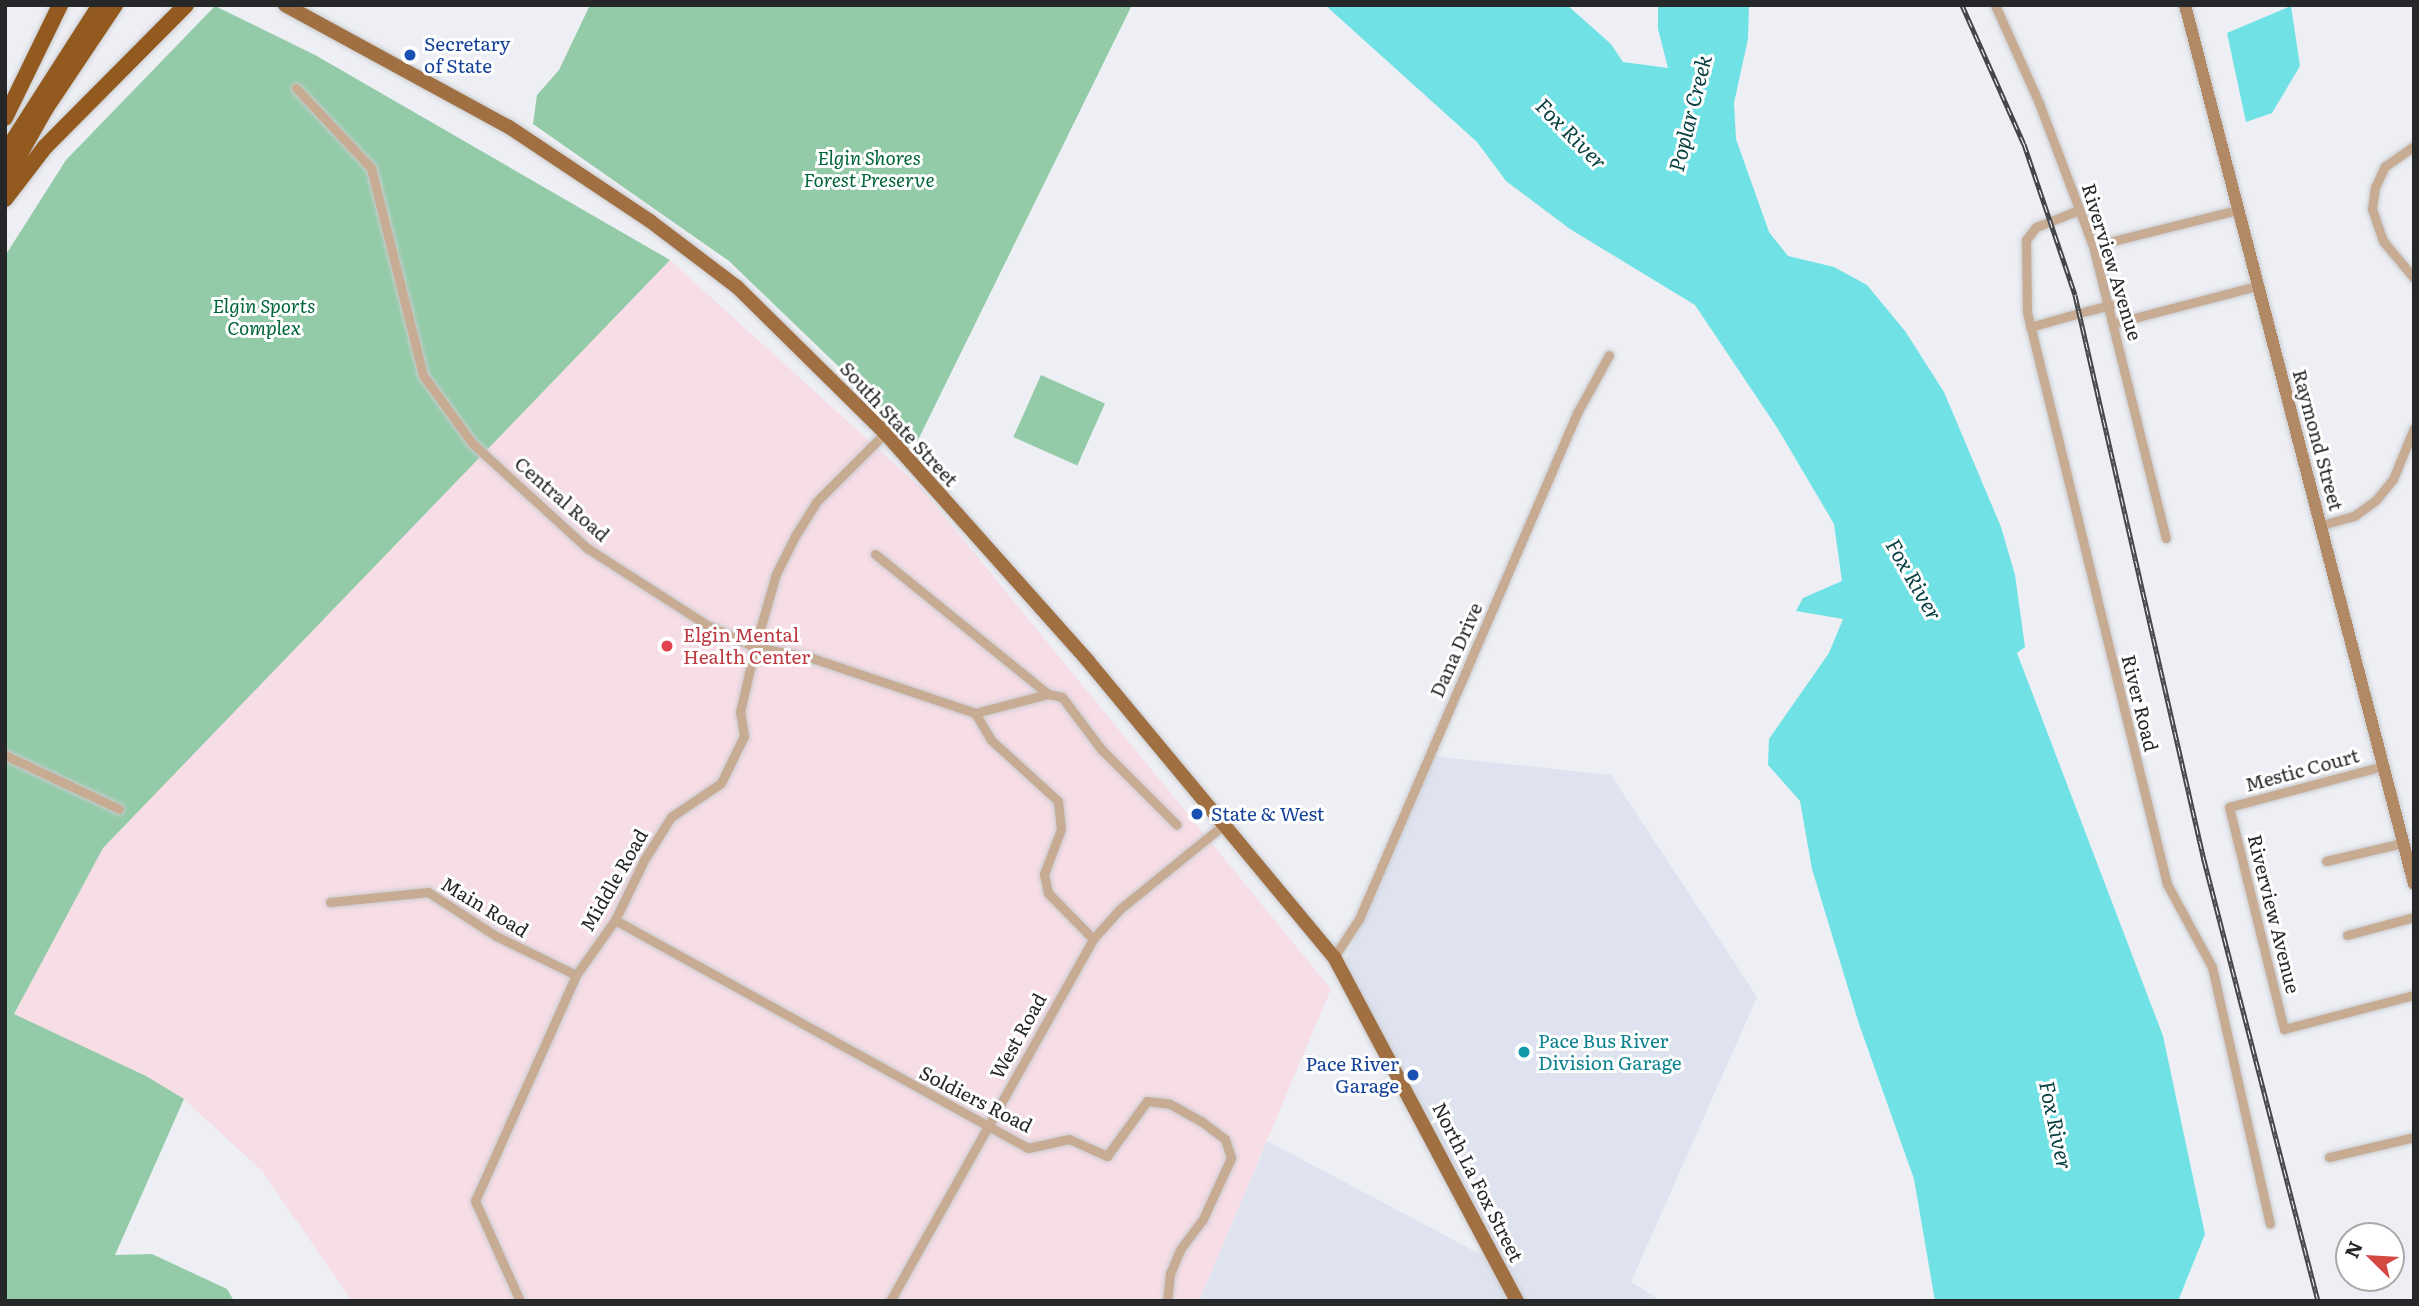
<!DOCTYPE html>
<style>
body{margin:0}
#map{position:relative;width:2419px;height:1306px;overflow:hidden;background:#edeff4;font-family:Literata,serif}
div>[style]{position:absolute}
.built>*{inset:0;background:#dee3ef}
.medical>*{inset:0;background:#f7dde6}
.green>*{inset:0;background:#93cba8;transform-origin:0 0}
.water>*{inset:0;background:#70e2e6}
.roads{filter:drop-shadow(0 0 2px #c9cbcf) drop-shadow(0 0 2px #c9cbcf)}
.street>*{height:9px;margin:-4.5px;padding:0 4.5px;transform-origin:4.5px;border-radius:4.5px;background:#c7ab92}
.secondary>*{height:12px;margin:-6px;padding:0 6px;transform-origin:6px;border-radius:6px;background:#b18965}
.primary>*{height:14px;margin:-7px;padding:0 7px;transform-origin:7px;border-radius:7px;background:#a17042}
.highway>*{height:16px;margin:-8px;padding:0 8px;transform-origin:8px;border-radius:8px;background:#935a1f}
.rail>*{height:5px;margin-top:-2.5px;transform-origin:0;background:repeating-linear-gradient(90deg,#fff 0 8px,#454649 0 16px);box-sizing:border-box;border-block:2px solid #454649}
.dots>*{width:19px;height:19px;translate:-50% -50%;box-sizing:border-box;border:4px solid #fff;border-radius:50%}
span{translate:-50% -50%;white-space:nowrap;text-align:center;line-height:1.15;-webkit-text-stroke:6px #fff;paint-order:stroke}
.transit-label{font-size:19px;color:#164399}
.left{translate:0 -50%;text-align:left}
.right{translate:-100% -50%;text-align:right}
.park-label{font-size:19px;color:#01653b;font-style:italic}
.street-label{font-size:19px;color:#262729}
.health-label{font-size:19px;color:#be3a42}
.culture-label{font-size:19px;color:#0d838f}
.water-label{font-size:21px;color:#094042;font-style:italic}
.frame{position:absolute;inset:0;border:7px solid #262729;pointer-events:none}
.north{position:absolute;left:2335px;top:1222px;width:70px;height:70px;box-sizing:border-box;background:#fff;border:2px solid #a8a9a9;border-radius:50%;rotate:294deg;font-size:19px;font-weight:700;line-height:28px;text-align:center;color:#262729}
.north::after{content:'';display:block;margin:auto;width:24px;height:32px;background:#d54741;clip-path:polygon(50% 0,100% 100%,50% 72%,0 100%)}
</style>
<div id="map">
<div class="built">
<i style="clip-path:polygon(1432px 756px,1611px 775px,1757px 997px,1631px 1282px,1662px 1301px,1519px 1301px,1343px 965px)"></i>
<i style="clip-path:polygon(1267px 1141px,1493px 1261px,1513px 1301px,1199px 1301px)"></i>
</div>
<div class="medical">
<i style="clip-path:polygon(670px 260px,921px 488px,1331px 989px,1199px 1301px,352px 1301px,262px 1171px,184px 1099px,146px 1076px,14px 1015px,119px 809px)"></i>
</div>
<div class="green">
<i style="clip-path:polygon(590px 5px,1132px 5px,917px 442px,729px 261px,533px 124px,537px 95px,559px 70px)"></i>
<i style="clip-path:polygon(215px 6px,315px 55px,670px 260px,103px 848px,14px 1014px,146px 1076px,184px 1099px,115px 1255px,152px 1254px,227px 1289px,234px 1301px,5px 1301px,5px 256px,66px 160px)"></i>
<i style="left:1041px;top:375px;width:70px;height:68px;rotate:24deg"></i>
</div>
<div class="water">
<i style="clip-path:polygon(1325px 5px,1567px 5px,1611px 44px,1623px 62px,1668px 68px,1658px 29px,1658px 5px,1749px 5px,1748px 39px,1734px 103px,1736px 139px,1769px 232px,1788px 256px,1834px 267px,1867px 285px,1905px 331px,1944px 392px,2001px 527px,2015px 575px,2025px 647px,2017px 653px,2163px 1036px,2205px 1234px,2178px 1301px,1935px 1301px,1914px 1179px,1859px 1024px,1812px 869px,1800px 801px,1768px 765px,1769px 739px,1829px 653px,1843px 619px,1796px 611px,1803px 598px,1842px 581px,1834px 524px,1778px 429px,1695px 305px,1570px 229px,1506px 181px,1477px 142px)"></i>
<i style="clip-path:polygon(2291px 6px,2300px 66px,2272px 113px,2246px 122px,2227px 33px)"></i>
</div>
<div class="roads">
<div class="street">
<i style="left:1995px;top:5px;width:107px;rotate:65.8deg"></i>
<i style="left:2039px;top:103px;width:153px;rotate:69.3deg"></i>
<i style="left:2093px;top:246px;width:301px;rotate:76deg"></i>
<i style="left:296px;top:88px;width:110px;rotate:46.8deg"></i>
<i style="left:371px;top:168px;width:213px;rotate:75.9deg"></i>
<i style="left:423px;top:375px;width:84px;rotate:54.2deg"></i>
<i style="left:472px;top:443px;width:156px;rotate:42.4deg"></i>
<i style="left:587px;top:548px;width:143px;rotate:32.7deg"></i>
<i style="left:707px;top:625px;width:53px;rotate:24.6deg"></i>
<i style="left:755px;top:647px;width:58px;rotate:10.9deg"></i>
<i style="left:812px;top:658px;width:172px;rotate:18.6deg"></i>
<i style="left:975px;top:713px;width:75px;rotate:-14.6deg"></i>
<i style="left:2414px;top:146px;width:35px;rotate:145deg"></i>
<i style="left:2385px;top:166px;width:23px;rotate:115deg"></i>
<i style="left:2375px;top:187px;width:22px;rotate:98deg"></i>
<i style="left:2372px;top:209px;width:34px;rotate:71deg"></i>
<i style="left:2383px;top:241px;width:48px;rotate:50deg"></i>
<i style="left:2079px;top:210px;width:46px;rotate:158.4deg"></i>
<i style="left:2036px;top:227px;width:16px;rotate:128deg"></i>
<i style="left:2026px;top:240px;width:72px;rotate:89.2deg"></i>
<i style="left:2027px;top:312px;width:589px;rotate:76.25deg"></i>
<i style="left:2167px;top:884px;width:94px;rotate:61.5deg"></i>
<i style="left:2212px;top:967px;width:263px;rotate:77.3deg"></i>
<i style="left:2093px;top:246px;width:148px;rotate:-14deg"></i>
<i style="left:2083px;top:312px;width:29px;rotate:-14deg"></i>
<i style="left:2115px;top:323px;width:147px;rotate:-14.6deg"></i>
<i style="left:2030px;top:327px;width:48px;rotate:-15.8deg"></i>
<i style="left:2322px;top:525px;width:33px;rotate:-16deg"></i>
<i style="left:2354px;top:516px;width:27px;rotate:-36deg"></i>
<i style="left:2376px;top:500px;width:27px;rotate:-51deg"></i>
<i style="left:2393px;top:479px;width:55px;rotate:-67.6deg"></i>
<i style="left:875px;top:554px;width:223px;rotate:39deg"></i>
<i style="left:1048px;top:694px;width:14px;rotate:12deg"></i>
<i style="left:1062px;top:697px;width:65px;rotate:53.1deg"></i>
<i style="left:1101px;top:749px;width:107px;rotate:45deg"></i>
<i style="left:975px;top:713px;width:31px;rotate:59deg"></i>
<i style="left:991px;top:740px;width:91px;rotate:42.3deg"></i>
<i style="left:1058px;top:801px;width:28px;rotate:84deg"></i>
<i style="left:1061px;top:829px;width:48px;rotate:110.7deg"></i>
<i style="left:1044px;top:874px;width:19px;rotate:78deg"></i>
<i style="left:1048px;top:893px;width:64px;rotate:45.6deg"></i>
<i style="left:5px;top:755px;width:126px;rotate:25.3deg"></i>
<i style="left:2383px;top:766px;width:159px;rotate:165.1deg"></i>
<i style="left:2229px;top:807px;width:229px;rotate:76.1deg"></i>
<i style="left:2284px;top:1029px;width:134px;rotate:-14.7deg"></i>
<i style="left:2326px;top:861px;width:79px;rotate:-13.2deg"></i>
<i style="left:330px;top:902px;width:99px;rotate:-5.8deg"></i>
<i style="left:428px;top:892px;width:81px;rotate:32.9deg"></i>
<i style="left:496px;top:936px;width:89px;rotate:26deg"></i>
<i style="left:615px;top:920px;width:472px;rotate:28.9deg"></i>
<i style="left:1028px;top:1148px;width:42px;rotate:-12.4deg"></i>
<i style="left:1069px;top:1139px;width:42px;rotate:24.1deg"></i>
<i style="left:1107px;top:1156px;width:68px;rotate:-54deg"></i>
<i style="left:1147px;top:1101px;width:23px;rotate:7deg"></i>
<i style="left:1170px;top:1104px;width:35px;rotate:29deg"></i>
<i style="left:1201px;top:1121px;width:30px;rotate:37deg"></i>
<i style="left:1225px;top:1139px;width:20px;rotate:72deg"></i>
<i style="left:1231px;top:1158px;width:67px;rotate:114.7deg"></i>
<i style="left:1203px;top:1219px;width:39px;rotate:127deg"></i>
<i style="left:1180px;top:1250px;width:25px;rotate:113deg"></i>
<i style="left:1170px;top:1273px;width:28px;rotate:96deg"></i>
<i style="left:2347px;top:935px;width:69px;rotate:-15deg"></i>
<i style="left:1334px;top:957px;width:45px;rotate:-56.7deg"></i>
<i style="left:1359px;top:919px;width:551px;rotate:-66.69deg"></i>
<i style="left:1577px;top:413px;width:66px;rotate:-61.1deg"></i>
<i style="left:2329px;top:1157px;width:87px;rotate:-13.2deg"></i>
<i style="left:520px;top:1301px;width:110px;rotate:-114.2deg"></i>
<i style="left:475px;top:1201px;width:248px;rotate:-65.9deg"></i>
<i style="left:576px;top:975px;width:67px;rotate:-54.7deg"></i>
<i style="left:615px;top:920px;width:67px;rotate:-64.2deg"></i>
<i style="left:644px;top:860px;width:51px;rotate:-57.9deg"></i>
<i style="left:671px;top:817px;width:60px;rotate:-34.2deg"></i>
<i style="left:721px;top:783px;width:52px;rotate:-63.9deg"></i>
<i style="left:744px;top:736px;width:24px;rotate:-99deg"></i>
<i style="left:740px;top:712px;width:67px;rotate:-77deg"></i>
<i style="left:755px;top:647px;width:76px;rotate:-74deg"></i>
<i style="left:776px;top:574px;width:42px;rotate:-63.4deg"></i>
<i style="left:795px;top:536px;width:40px;rotate:-58deg"></i>
<i style="left:816px;top:502px;width:98px;rotate:-45deg"></i>
<i style="left:890px;top:1301px;width:415px;rotate:-60.7deg"></i>
<i style="left:1093px;top:939px;width:40px;rotate:-48deg"></i>
<i style="left:1120px;top:909px;width:132px;rotate:-39.1deg"></i>
</div>
<div class="secondary">
<i style="left:2185px;top:5px;width:908px;rotate:75.4deg"></i>
</div>
<div class="primary">
<i style="left:285px;top:5px;width:255px;rotate:28.6deg"></i>
<i style="left:509px;top:127px;width:169px;rotate:33.7deg"></i>
<i style="left:650px;top:221px;width:109px;rotate:37.2deg"></i>
<i style="left:737px;top:287px;width:208px;rotate:44.6deg"></i>
<i style="left:885px;top:433px;width:305px;rotate:48.3deg"></i>
<i style="left:1088px;top:661px;width:385px;rotate:50.3deg"></i>
<i style="left:1334px;top:957px;width:390px;rotate:62deg"></i>
</div>
<div class="highway">
<i style="left:5px;top:118px;width:126px;rotate:-64deg"></i>
<i style="left:5px;top:153px;width:176px;rotate:-57.3deg"></i>
<i style="left:5px;top:180px;width:83px;rotate:-60.3deg"></i>
<i style="left:46px;top:108px;width:124px;rotate:-56.2deg"></i>
<i style="left:5px;top:199px;width:66px;rotate:-52.4deg"></i>
<i style="left:45px;top:147px;width:200px;rotate:-45.2deg"></i>
</div>
</div>
<div class="rail">
<i style="left:1962px;top:5px;width:152px;rotate:66deg"></i>
<i style="left:2024px;top:144px;width:159px;rotate:71.3deg"></i>
<i style="left:2075px;top:295px;width:580px;rotate:77.14deg"></i>
<i style="left:2204px;top:860px;width:455px;rotate:75.5deg"></i>
</div>
<div class="dots">
<i style="left:410px;top:55px;background:#1a4fb4"></i>
<i style="left:667px;top:646px;background:#e0444e"></i>
<i style="left:1197px;top:814px;background:#1a4fb4"></i>
<i style="left:1524px;top:1052px;background:#0f9aa8"></i>
<i style="left:1413px;top:1075px;background:#1a4fb4"></i>
</div>
<div class="transit-label">
<span class="left" style="left:424px;top:55px">Secretary<br>of State</span>
<span class="left" style="left:1211px;top:814px">State &amp; West</span>
<span class="right" style="left:1399px;top:1075px">Pace River<br>Garage</span>
</div>
<div class="park-label">
<span style="left:869px;top:169px">Elgin Shores<br>Forest Preserve</span>
<span style="left:264px;top:317px">Elgin Sports<br>Complex</span>
</div>
<div class="street-label">
<span style="left:2112px;top:262px;rotate:73deg">Riverview Avenue</span>
<span style="left:899px;top:424px;rotate:47deg">South State Street</span>
<span style="left:2318px;top:440px;rotate:75deg">Raymond Street</span>
<span style="left:562px;top:499px;rotate:41deg">Central Road</span>
<span style="left:1456px;top:650px;rotate:-66deg">Dana Drive</span>
<span style="left:2140px;top:703px;rotate:76deg">River Road</span>
<span style="left:2302px;top:770px;rotate:-15deg">Mestic Court</span>
<span style="left:614px;top:880px;rotate:-60deg">Middle Road</span>
<span style="left:485px;top:907px;rotate:31deg">Main Road</span>
<span style="left:2274px;top:914px;rotate:76deg">Riverview Avenue</span>
<span style="left:1018px;top:1036px;rotate:-61deg">West Road</span>
<span style="left:976px;top:1099px;rotate:27deg">Soldiers Road</span>
<span style="left:1478px;top:1182px;rotate:63deg">North La Fox Street</span>
</div>
<div class="health-label">
<span class="left" style="left:683px;top:646px">Elgin Mental<br>Health Center</span>
</div>
<div class="culture-label">
<span class="left" style="left:1538px;top:1052px">Pace Bus River<br>Division Garage</span>
</div>
<div class="water-label">
<span style="left:1689px;top:113px;rotate:-76deg">Poplar Creek</span>
<span style="left:1572px;top:133px;rotate:45deg">Fox River</span>
<span style="left:1915px;top:579px;rotate:60deg">Fox River</span>
<span style="left:2057px;top:1125px;rotate:78deg">Fox River</span>
</div>
<div class="frame"></div>
<div class="north">N</div>
</div>
